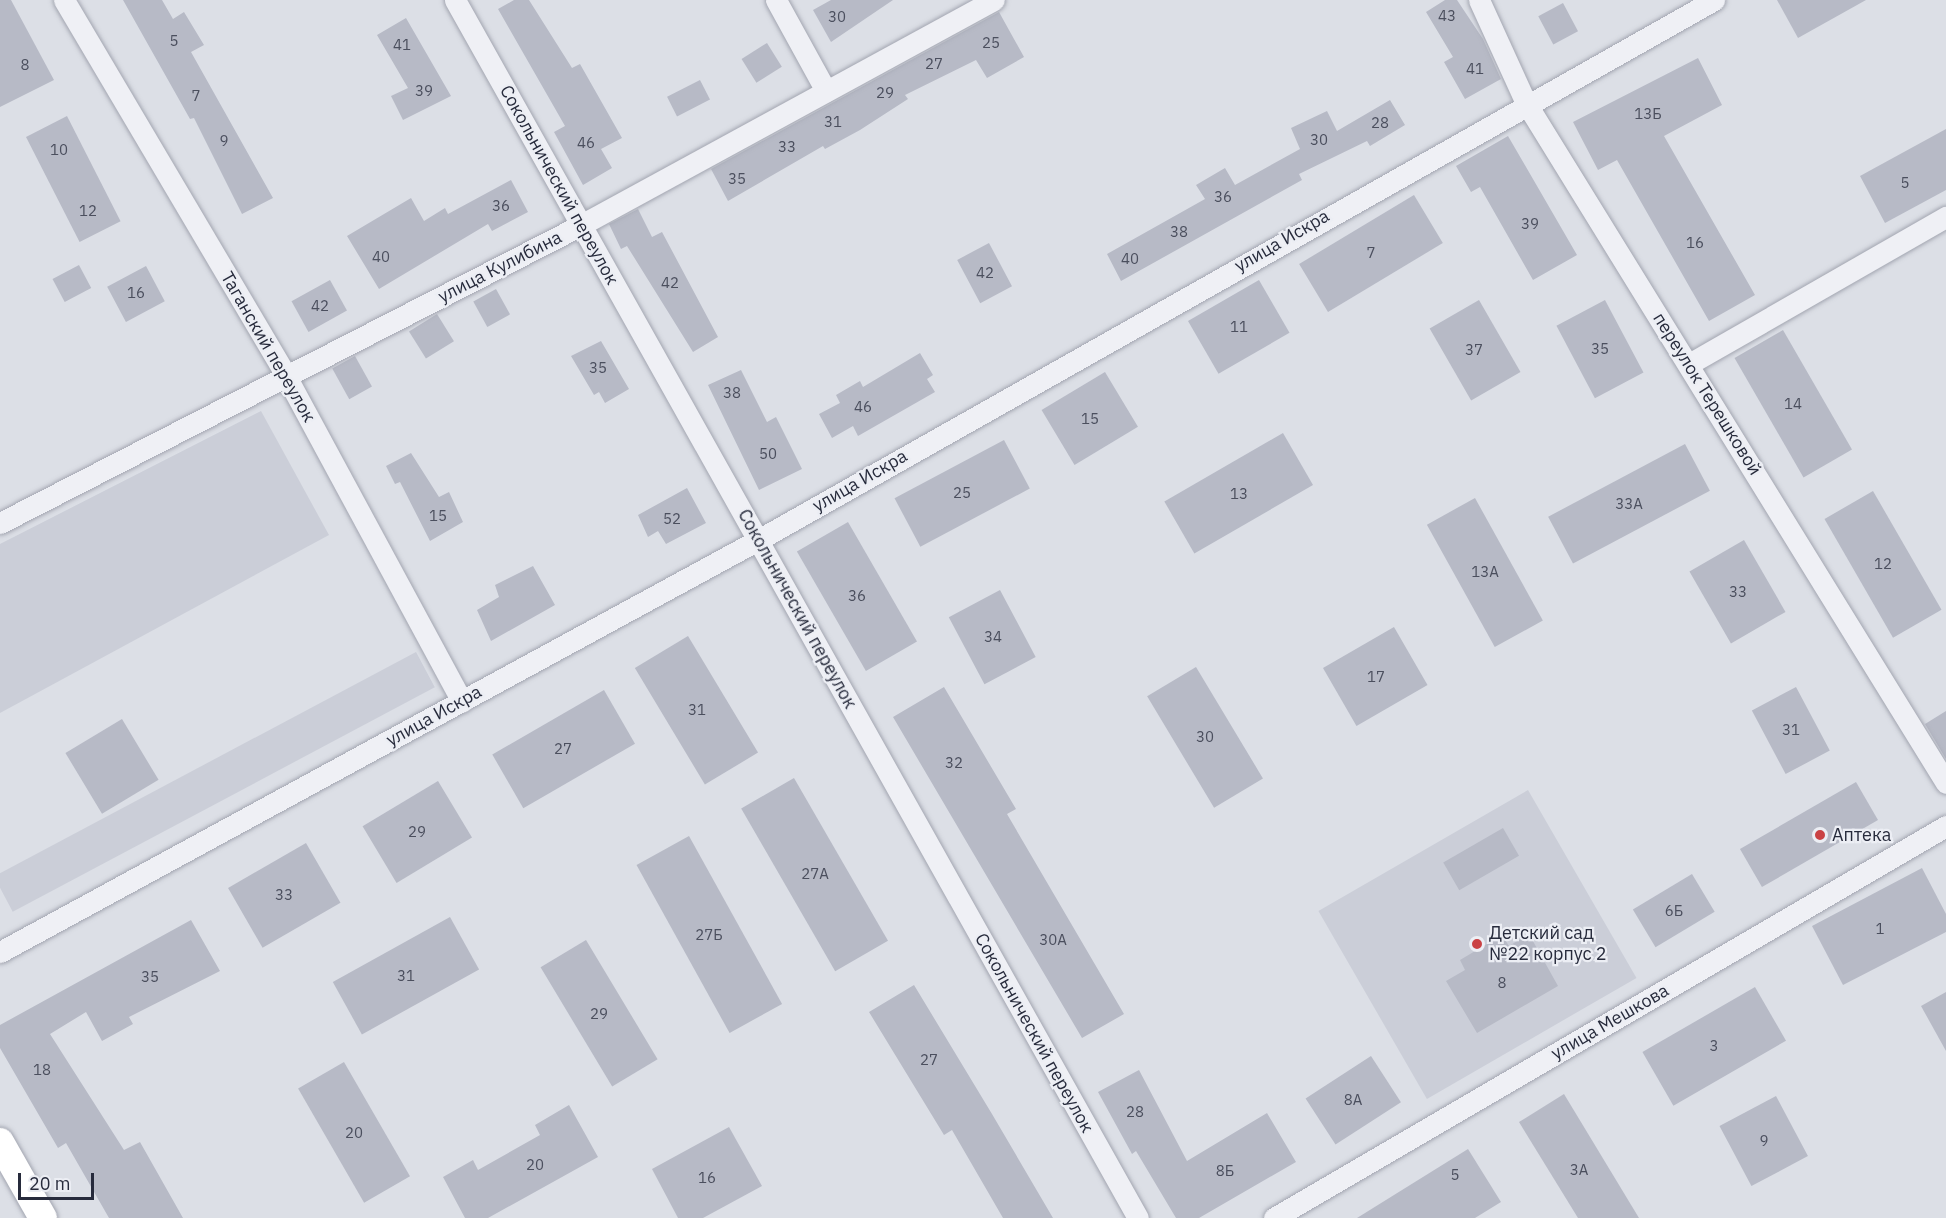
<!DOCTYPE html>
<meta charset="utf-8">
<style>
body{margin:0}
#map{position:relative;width:1946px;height:1218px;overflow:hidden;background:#dcdfe6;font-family:"IBM Plex Sans",sans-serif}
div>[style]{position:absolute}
.built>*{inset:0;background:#cbced8;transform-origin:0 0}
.building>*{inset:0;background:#b7bac6;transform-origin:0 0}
.roads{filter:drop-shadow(0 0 2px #a2a5b0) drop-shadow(0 0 2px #a2a5b0)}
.minor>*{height:21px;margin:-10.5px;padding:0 10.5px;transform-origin:10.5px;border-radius:10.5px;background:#eff0f5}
.secondary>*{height:28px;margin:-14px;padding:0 14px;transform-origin:14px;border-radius:14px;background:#fff}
.dots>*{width:16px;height:16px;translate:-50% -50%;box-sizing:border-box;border:3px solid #eceef4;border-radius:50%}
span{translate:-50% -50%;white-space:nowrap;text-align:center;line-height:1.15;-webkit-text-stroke:4.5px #eceef4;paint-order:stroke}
.number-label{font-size:15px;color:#4b4f5e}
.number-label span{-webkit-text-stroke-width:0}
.street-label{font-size:18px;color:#272b3c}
.poi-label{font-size:18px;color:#272b3c}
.left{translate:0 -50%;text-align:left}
.scale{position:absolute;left:18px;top:1173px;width:76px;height:27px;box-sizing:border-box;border:3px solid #272b3c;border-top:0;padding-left:8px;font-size:18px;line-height:21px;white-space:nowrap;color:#272b3c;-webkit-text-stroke:4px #eceef4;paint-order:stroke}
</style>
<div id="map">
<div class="built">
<i style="clip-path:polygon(261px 411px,329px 535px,0 713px,0 544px)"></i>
<i style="left:416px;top:652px;width:40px;height:478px;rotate:62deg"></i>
<i style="left:1528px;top:790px;width:217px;height:242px;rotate:60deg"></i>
</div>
<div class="building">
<i style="clip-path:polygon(0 0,11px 0,54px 80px,0 107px)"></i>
<i style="clip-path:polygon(123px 0,162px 0,173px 19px,184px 12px,204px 45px,191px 52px,273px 198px,242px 214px,194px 118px,190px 119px)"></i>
<i style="clip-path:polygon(514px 0,529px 0,572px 68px,580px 64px,622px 138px,601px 149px,612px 168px,583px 185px,554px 132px,565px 126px,498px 9px)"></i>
<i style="clip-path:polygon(831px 0,893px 0,831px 42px,813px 10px)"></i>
<i style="clip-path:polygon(1445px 0,1457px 0,1483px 39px,1501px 79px,1465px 99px,1444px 62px,1453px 57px,1426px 12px)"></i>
<i style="clip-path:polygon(1777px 0,1866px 0,1798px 38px)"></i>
<i style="left:1563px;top:3px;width:32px;height:28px;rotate:62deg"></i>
<i style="clip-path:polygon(999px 12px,1024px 57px,987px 78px,976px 60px,905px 95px,908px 99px,860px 130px,825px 149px,823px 146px,728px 201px,711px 169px)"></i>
<i style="clip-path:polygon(406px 18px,451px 96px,403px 120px,391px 96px,408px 88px,377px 35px)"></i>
<i style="left:767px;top:43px;width:28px;height:30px;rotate:58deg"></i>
<i style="clip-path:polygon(1698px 58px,1722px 105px,1664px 136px,1755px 295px,1709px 321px,1617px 160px,1598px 170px,1573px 122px)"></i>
<i style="left:700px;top:80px;width:22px;height:37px;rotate:63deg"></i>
<i style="clip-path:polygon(1390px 100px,1405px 125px,1370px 146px,1367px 141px,1299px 174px,1302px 180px,1121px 281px,1107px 254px,1205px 199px,1196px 185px,1225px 168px,1235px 185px,1300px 149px,1291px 128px,1327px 111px,1337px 131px)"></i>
<i style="left:67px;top:116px;width:118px;height:46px;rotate:63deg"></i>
<i style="clip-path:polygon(1946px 129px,1946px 190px,1885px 223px,1860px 176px)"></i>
<i style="clip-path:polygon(1508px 136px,1577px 255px,1533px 280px,1480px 187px,1471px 192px,1456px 166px)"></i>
<i style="clip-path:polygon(511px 180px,528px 212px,492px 231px,488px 224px,379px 289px,347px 236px,411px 198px,424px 221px,445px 208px,448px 214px)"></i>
<i style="left:1414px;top:195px;width:56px;height:134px;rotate:59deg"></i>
<i style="clip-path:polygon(638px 209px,652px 237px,662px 232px,718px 337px,693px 352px,627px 246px,621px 249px,609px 224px)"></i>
<i style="left:989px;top:243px;width:49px;height:36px;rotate:62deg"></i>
<i style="left:79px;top:265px;width:26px;height:30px;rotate:62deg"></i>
<i style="left:146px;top:266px;width:40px;height:44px;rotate:62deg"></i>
<i style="left:330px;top:280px;width:35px;height:44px;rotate:61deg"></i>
<i style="left:1259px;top:280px;width:61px;height:82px;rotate:60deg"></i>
<i style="left:496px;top:289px;width:29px;height:26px;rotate:61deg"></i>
<i style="left:1479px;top:300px;width:83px;height:57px;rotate:60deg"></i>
<i style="left:1605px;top:300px;width:82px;height:55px;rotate:62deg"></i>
<i style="left:437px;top:314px;width:32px;height:33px;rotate:58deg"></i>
<i style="left:1783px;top:330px;width:138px;height:56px;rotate:60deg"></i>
<i style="clip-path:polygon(601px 341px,629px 389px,605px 403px,599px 392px,594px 395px,571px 356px)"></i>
<i style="clip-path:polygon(920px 353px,933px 375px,927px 379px,935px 392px,858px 436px,853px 426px,832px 438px,819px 414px,840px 403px,836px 395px,860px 381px,863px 387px)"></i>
<i style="left:355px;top:356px;width:35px;height:26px;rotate:61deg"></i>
<i style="clip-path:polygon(741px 370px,767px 422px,776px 417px,802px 469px,759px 490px,708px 385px)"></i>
<i style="left:1105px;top:372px;width:64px;height:74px;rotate:59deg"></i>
<i style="left:1283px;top:433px;width:60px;height:137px;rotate:60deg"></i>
<i style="left:1004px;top:440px;width:55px;height:124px;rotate:62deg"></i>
<i style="left:1685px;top:444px;width:53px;height:155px;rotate:62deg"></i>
<i style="clip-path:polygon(411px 453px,439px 497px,449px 492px,463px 522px,430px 541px,400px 482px,395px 484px,386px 466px)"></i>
<i style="clip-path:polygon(687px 488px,706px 523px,666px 544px,658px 531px,648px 537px,638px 515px)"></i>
<i style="left:1873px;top:491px;width:137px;height:56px;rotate:60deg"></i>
<i style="left:1475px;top:498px;width:140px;height:55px;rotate:61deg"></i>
<i style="left:848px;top:522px;width:138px;height:59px;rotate:60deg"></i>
<i style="left:1744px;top:540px;width:83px;height:63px;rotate:60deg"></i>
<i style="clip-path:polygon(533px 566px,555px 605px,491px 641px,477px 610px,499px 597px,495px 585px)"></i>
<i style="left:1000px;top:590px;width:76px;height:58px;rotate:62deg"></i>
<i style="left:1394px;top:627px;width:67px;height:82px;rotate:60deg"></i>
<i style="left:688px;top:636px;width:136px;height:62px;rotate:59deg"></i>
<i style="left:1196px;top:667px;width:130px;height:57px;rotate:59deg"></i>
<i style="clip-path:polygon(944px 687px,1016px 809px,1007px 814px,1124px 1014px,1082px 1038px,893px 717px)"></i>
<i style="left:1796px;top:687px;width:72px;height:50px;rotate:62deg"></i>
<i style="left:604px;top:690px;width:62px;height:129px;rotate:60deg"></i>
<i style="clip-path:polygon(1946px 711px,1946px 759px,1925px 724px)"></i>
<i style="left:122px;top:719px;width:71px;height:66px;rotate:59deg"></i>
<i style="left:794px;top:778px;width:188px;height:61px;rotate:60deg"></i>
<i style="left:438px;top:781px;width:66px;height:88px;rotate:59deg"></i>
<i style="left:1856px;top:782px;width:44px;height:134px;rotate:60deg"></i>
<i style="left:1503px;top:828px;width:32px;height:69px;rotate:60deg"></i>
<i style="left:689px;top:836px;width:192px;height:60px;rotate:61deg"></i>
<i style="left:306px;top:843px;width:69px;height:90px;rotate:60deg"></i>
<i style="clip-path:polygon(1922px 868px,1946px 914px,1946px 932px,1843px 985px,1812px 926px)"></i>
<i style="left:1692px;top:874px;width:44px;height:69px;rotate:59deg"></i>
<i style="left:450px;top:917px;width:60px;height:134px;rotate:61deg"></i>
<i style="clip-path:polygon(191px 920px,220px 971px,129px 1017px,133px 1024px,102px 1041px,86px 1012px,50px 1034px,124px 1150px,140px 1142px,183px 1218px,109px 1218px,66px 1143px,58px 1148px,0 1048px,0 1025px)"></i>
<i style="clip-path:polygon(1529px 934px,1558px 986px,1477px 1033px,1446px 981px,1465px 970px,1460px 960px,1502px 935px,1509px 946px)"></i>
<i style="left:586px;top:940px;width:139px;height:53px;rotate:59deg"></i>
<i style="clip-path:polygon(914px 985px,992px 1114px,1053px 1218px,1003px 1218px,952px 1130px,944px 1135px,869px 1012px)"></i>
<i style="left:1755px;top:987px;width:62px;height:130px;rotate:60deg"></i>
<i style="clip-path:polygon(1946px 992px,1946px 1051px,1921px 1006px)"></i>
<i style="left:1371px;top:1056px;width:55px;height:78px;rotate:57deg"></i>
<i style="left:344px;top:1062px;width:132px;height:53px;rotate:60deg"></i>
<i style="clip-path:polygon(1139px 1070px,1187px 1161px,1267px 1113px,1296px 1162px,1199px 1218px,1176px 1218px,1136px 1151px,1132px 1154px,1098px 1092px)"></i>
<i style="clip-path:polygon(1564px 1094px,1639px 1218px,1578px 1218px,1519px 1122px)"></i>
<i style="left:1776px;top:1096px;width:68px;height:64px;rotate:62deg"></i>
<i style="clip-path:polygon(569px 1105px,598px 1157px,488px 1218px,465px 1218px,443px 1177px,473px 1160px,478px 1170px,540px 1135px,535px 1125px)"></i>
<i style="clip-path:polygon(729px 1127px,762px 1186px,703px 1218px,678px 1218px,652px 1169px)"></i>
<i style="clip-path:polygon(1468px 1149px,1501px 1202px,1475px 1218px,1357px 1218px)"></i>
</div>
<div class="roads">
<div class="minor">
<i style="left:64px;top:0;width:437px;rotate:59.4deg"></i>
<i style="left:286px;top:376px;width:370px;rotate:61.6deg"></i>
<i style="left:455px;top:0;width:1396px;rotate:60.72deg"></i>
<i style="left:776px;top:0;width:104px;rotate:61.2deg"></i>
<i style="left:1479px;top:0;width:113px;rotate:65.5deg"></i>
<i style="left:1526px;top:103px;width:799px;rotate:58.3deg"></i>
<i style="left:1689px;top:364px;width:296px;rotate:-29.8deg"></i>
<i style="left:0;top:523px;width:653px;rotate:-27.15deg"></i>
<i style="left:581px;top:225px;width:470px;rotate:-28.6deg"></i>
<i style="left:0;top:952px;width:863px;rotate:-28.53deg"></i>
<i style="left:758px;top:540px;width:1098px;rotate:-29.46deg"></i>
<i style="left:1274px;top:1218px;width:778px;rotate:-30.26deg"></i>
</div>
<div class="secondary">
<i style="left:0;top:1142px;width:87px;rotate:60.5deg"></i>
</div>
</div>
<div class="dots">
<i style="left:1820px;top:835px;background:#ca4244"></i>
<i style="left:1477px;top:944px;background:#ca4244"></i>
</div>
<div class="number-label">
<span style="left:1447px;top:16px">43</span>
<span style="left:837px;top:17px">30</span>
<span style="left:174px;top:41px">5</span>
<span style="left:991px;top:43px">25</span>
<span style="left:402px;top:45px">41</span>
<span style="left:934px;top:64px">27</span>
<span style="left:25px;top:65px">8</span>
<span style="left:1475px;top:69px">41</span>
<span style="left:424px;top:91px">39</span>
<span style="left:885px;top:93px">29</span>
<span style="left:196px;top:96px">7</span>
<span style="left:1648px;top:114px">13Б</span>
<span style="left:833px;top:122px">31</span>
<span style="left:1380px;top:123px">28</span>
<span style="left:1319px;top:140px">30</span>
<span style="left:224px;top:141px">9</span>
<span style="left:586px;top:143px">46</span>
<span style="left:787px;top:147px">33</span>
<span style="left:59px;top:150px">10</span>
<span style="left:737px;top:179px">35</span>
<span style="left:1905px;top:183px">5</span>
<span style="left:1223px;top:197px">36</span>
<span style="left:501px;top:206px">36</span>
<span style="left:88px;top:211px">12</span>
<span style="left:1530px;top:224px">39</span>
<span style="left:1179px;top:232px">38</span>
<span style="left:1695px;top:243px">16</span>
<span style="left:1371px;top:253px">7</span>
<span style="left:381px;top:257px">40</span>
<span style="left:1130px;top:259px">40</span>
<span style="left:985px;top:273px">42</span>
<span style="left:670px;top:283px">42</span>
<span style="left:136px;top:293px">16</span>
<span style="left:320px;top:306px">42</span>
<span style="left:1239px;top:327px">11</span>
<span style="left:1600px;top:349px">35</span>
<span style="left:1474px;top:350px">37</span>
<span style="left:598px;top:368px">35</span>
<span style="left:732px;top:393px">38</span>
<span style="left:1793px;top:404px">14</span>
<span style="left:863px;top:407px">46</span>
<span style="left:1090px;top:419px">15</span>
<span style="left:768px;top:454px">50</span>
<span style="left:962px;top:493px">25</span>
<span style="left:1239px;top:494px">13</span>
<span style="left:1629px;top:504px">33А</span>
<span style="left:438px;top:516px">15</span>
<span style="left:672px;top:519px">52</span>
<span style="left:1883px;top:564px">12</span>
<span style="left:1485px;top:572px">13А</span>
<span style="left:1738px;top:592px">33</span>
<span style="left:857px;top:596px">36</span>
<span style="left:993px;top:637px">34</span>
<span style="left:1376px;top:677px">17</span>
<span style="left:697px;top:710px">31</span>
<span style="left:1791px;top:730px">31</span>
<span style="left:1205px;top:737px">30</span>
<span style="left:563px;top:749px">27</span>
<span style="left:954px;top:763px">32</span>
<span style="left:417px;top:832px">29</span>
<span style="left:815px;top:874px">27А</span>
<span style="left:284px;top:895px">33</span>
<span style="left:1674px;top:911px">6Б</span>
<span style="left:1880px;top:929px">1</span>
<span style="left:709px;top:935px">27Б</span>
<span style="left:1053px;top:940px">30А</span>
<span style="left:406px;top:976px">31</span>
<span style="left:150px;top:977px">35</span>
<span style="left:1502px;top:983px">8</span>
<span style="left:599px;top:1014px">29</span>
<span style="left:1714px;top:1046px">3</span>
<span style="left:929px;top:1060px">27</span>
<span style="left:42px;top:1070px">18</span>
<span style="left:1353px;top:1100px">8А</span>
<span style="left:1135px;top:1112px">28</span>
<span style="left:354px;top:1133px">20</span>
<span style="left:1764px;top:1141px">9</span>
<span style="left:535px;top:1165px">20</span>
<span style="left:1579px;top:1170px">3А</span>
<span style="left:1225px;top:1171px">8Б</span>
<span style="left:1455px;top:1175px">5</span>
<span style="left:707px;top:1178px">16</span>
</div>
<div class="street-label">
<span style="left:559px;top:185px;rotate:61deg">Сокольнический переулок</span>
<span style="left:1282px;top:241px;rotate:-30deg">улица Искра</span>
<span style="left:500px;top:267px;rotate:-27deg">улица Кулибина</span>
<span style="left:268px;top:347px;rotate:60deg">Таганский переулок</span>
<span style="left:1707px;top:394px;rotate:58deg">переулок Терешковой</span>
<span style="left:860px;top:481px;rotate:-30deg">улица Искра</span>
<span style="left:797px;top:609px;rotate:61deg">Сокольнический переулок</span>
<span style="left:434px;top:716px;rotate:-29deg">улица Искра</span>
<span style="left:1610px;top:1022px;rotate:-30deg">улица Мешкова</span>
<span style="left:1034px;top:1033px;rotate:61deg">Сокольнический переулок</span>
</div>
<div class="poi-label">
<span class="left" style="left:1832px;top:835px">Аптека</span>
<span class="left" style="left:1489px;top:944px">Детский сад<br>№22 корпус 2</span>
</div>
<div class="scale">20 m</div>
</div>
